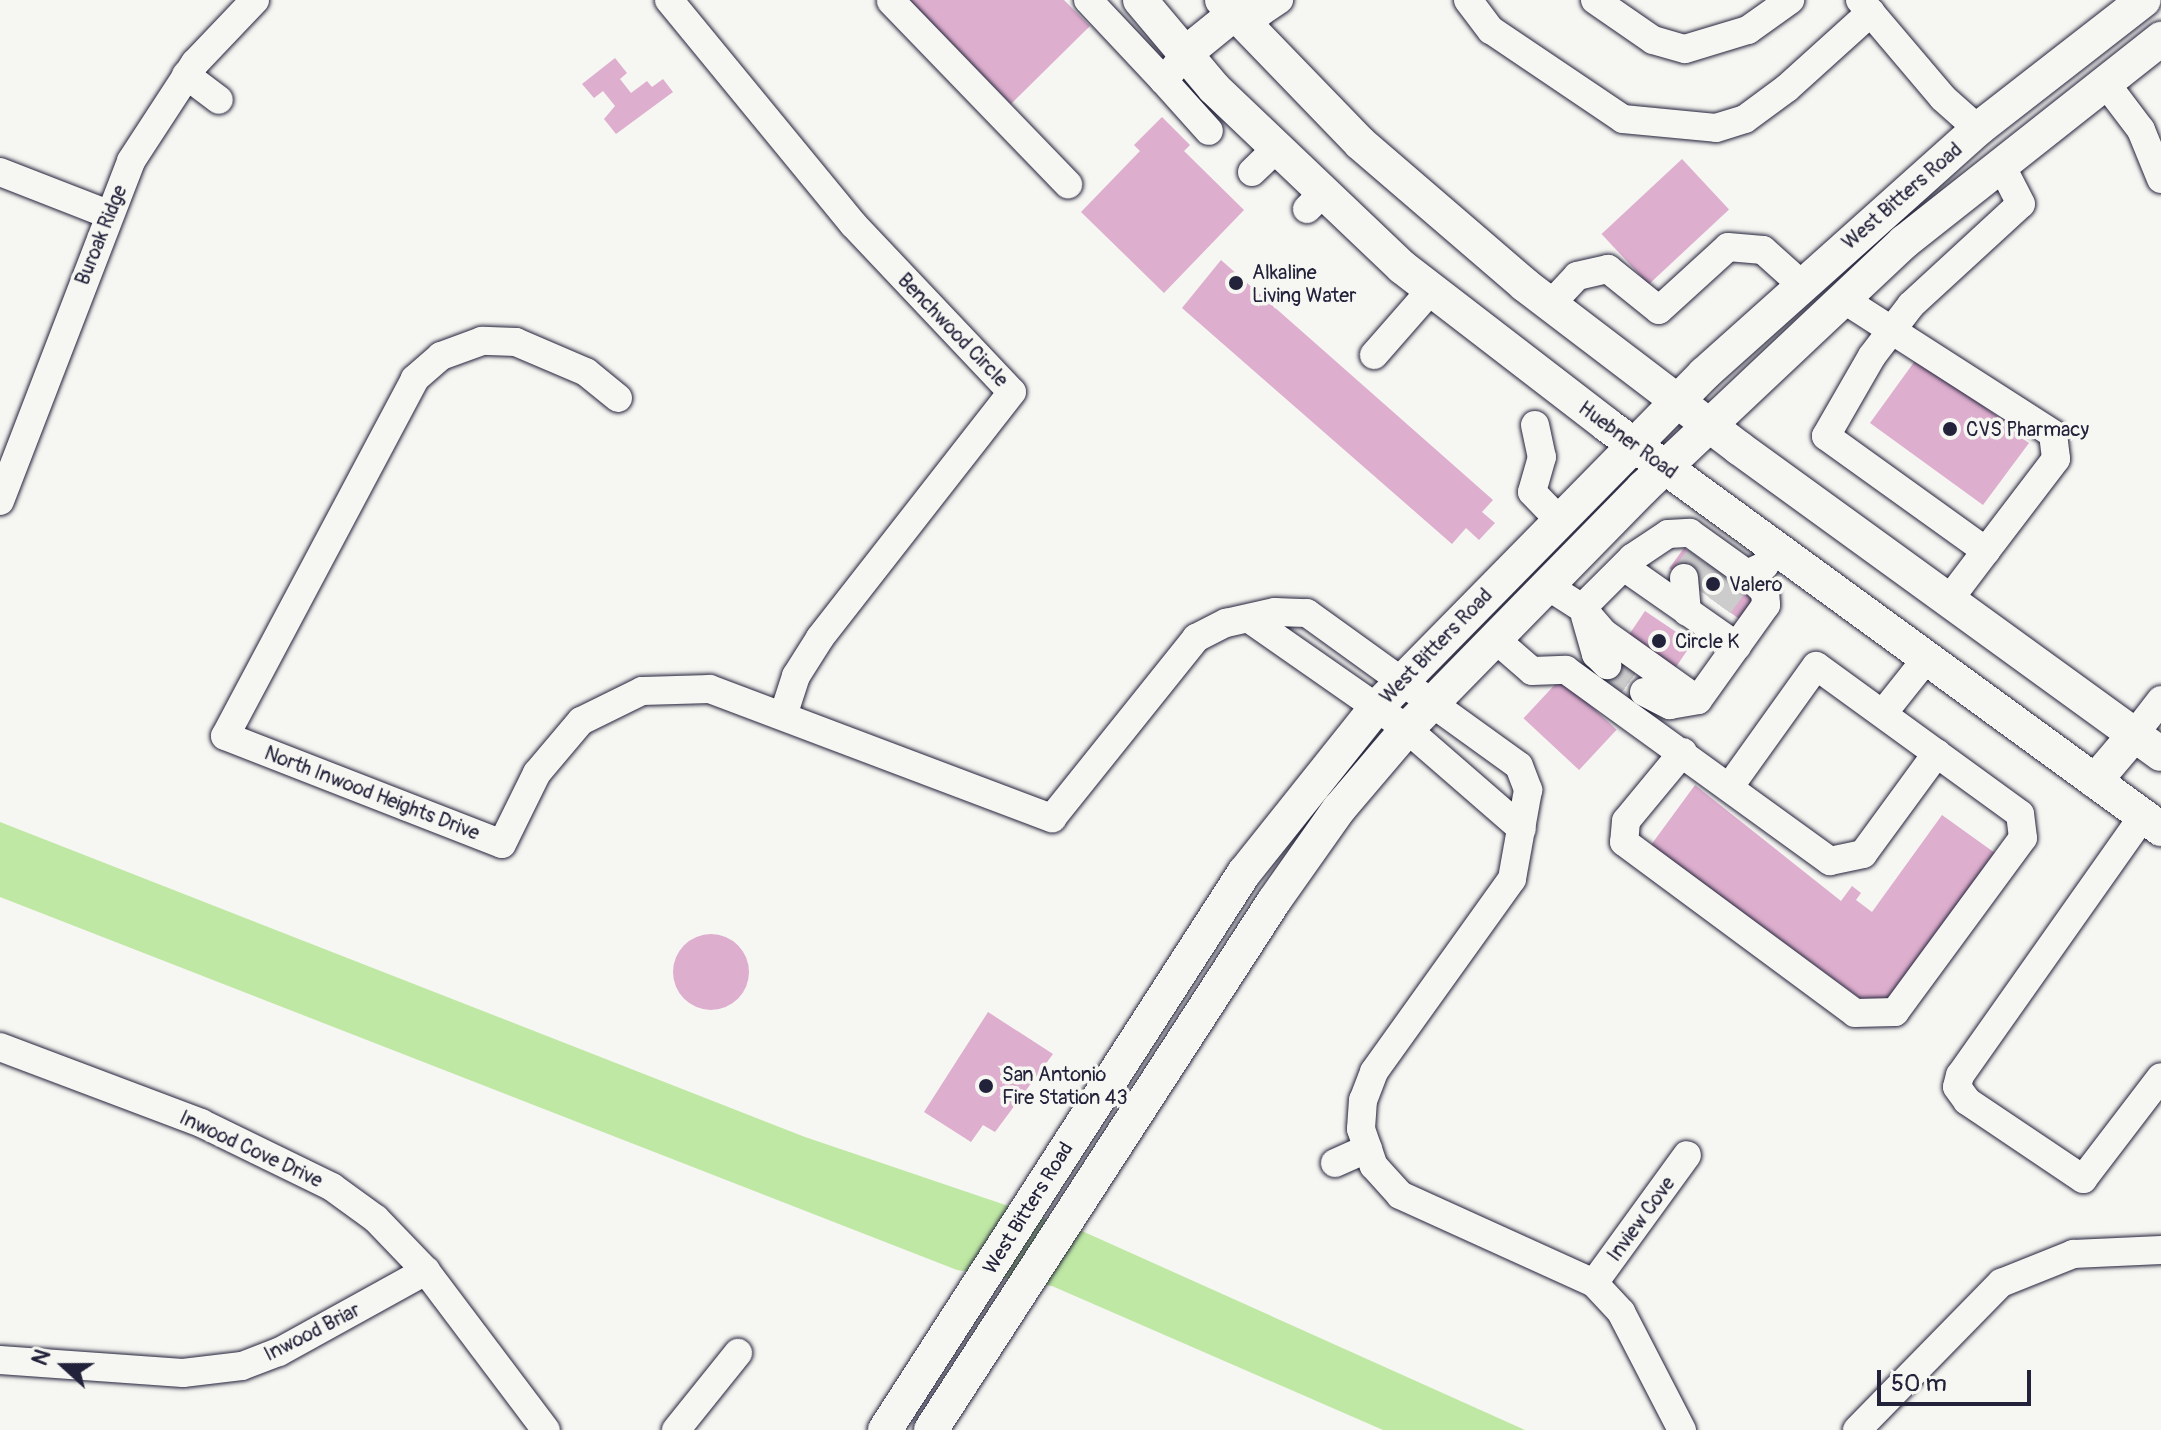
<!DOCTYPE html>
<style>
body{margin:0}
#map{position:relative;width:2161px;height:1430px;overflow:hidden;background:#f6f6f2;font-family:Pangolin,sans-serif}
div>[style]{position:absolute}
.green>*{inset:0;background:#bfe8a4}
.building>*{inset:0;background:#deaece;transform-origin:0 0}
.round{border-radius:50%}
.minor-tunnel>*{height:28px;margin-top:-14px;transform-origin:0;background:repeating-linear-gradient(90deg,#cccccd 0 28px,transparent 0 42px)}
.roads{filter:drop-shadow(0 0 2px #22223b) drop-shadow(0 0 2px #22223b)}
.minor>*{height:28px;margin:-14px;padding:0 14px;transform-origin:14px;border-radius:14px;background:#f6f6f2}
.major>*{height:34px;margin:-17px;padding:0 17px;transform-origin:17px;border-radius:17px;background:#f6f6f2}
.dots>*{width:22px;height:22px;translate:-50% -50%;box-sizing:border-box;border:4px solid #f6f6f2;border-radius:50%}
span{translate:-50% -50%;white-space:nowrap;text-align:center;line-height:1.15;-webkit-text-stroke:7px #f6f6f2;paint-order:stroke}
.street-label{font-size:20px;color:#22223b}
.poi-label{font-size:20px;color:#22223b}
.left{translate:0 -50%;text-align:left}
.north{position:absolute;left:24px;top:1326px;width:80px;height:80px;-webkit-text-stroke:6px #f6f6f2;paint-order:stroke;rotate:291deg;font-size:22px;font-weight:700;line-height:32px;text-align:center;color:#22223b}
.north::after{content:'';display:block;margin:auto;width:28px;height:36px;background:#22223b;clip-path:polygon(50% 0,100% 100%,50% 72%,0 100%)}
.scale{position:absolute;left:1877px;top:1370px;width:154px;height:36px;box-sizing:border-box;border:4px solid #22223b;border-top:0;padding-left:10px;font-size:24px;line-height:28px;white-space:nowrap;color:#22223b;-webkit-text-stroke:6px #f6f6f2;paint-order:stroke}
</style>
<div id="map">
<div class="green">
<i style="clip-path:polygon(0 822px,805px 1137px,1082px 1231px,1525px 1430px,1383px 1430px,1052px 1286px,957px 1270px,0 897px)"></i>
</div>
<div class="building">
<i style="clip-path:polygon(909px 0,1064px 0,1090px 26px,1011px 104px)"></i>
<i style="clip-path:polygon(615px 58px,627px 73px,620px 79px,631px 93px,647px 81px,652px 87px,663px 79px,673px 92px,616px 134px,604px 119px,615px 106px,603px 91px,594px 98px,582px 84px)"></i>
<i style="clip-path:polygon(1162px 117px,1190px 145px,1184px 151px,1244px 210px,1164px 293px,1081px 212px,1140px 151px,1134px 145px)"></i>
<i style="left:1682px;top:159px;width:69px;height:110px;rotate:47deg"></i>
<i style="clip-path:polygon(1221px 260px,1493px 500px,1482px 512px,1495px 523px,1479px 540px,1466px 528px,1452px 544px,1182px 308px)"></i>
<i style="clip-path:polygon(1917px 358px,2001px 419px,2009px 408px,2027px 421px,2017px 435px,2029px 443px,1983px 505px,1870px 423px)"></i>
<i style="left:1684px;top:548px;width:89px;height:25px;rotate:36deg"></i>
<i style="left:1645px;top:611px;width:57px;height:35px;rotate:34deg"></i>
<i style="left:1561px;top:678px;width:76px;height:55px;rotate:43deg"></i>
<i style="clip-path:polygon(1695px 785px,1841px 901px,1852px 886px,1861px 893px,1856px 900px,1872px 912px,1942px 815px,1995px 853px,1879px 1012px,1651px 845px)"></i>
<i class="round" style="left:673px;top:934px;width:76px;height:76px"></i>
<i style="clip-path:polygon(988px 1012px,1053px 1054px,995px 1132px,983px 1125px,971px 1142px,924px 1112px)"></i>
</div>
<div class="minor-tunnel">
<i style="left:1684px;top:578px;width:25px;rotate:-53deg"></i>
<i style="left:1703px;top:593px;width:27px;rotate:-56deg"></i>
<i style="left:1719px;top:605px;width:26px;rotate:-54deg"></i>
<i style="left:1607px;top:665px;width:46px;rotate:36.1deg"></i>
</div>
<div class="roads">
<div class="minor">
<i style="left:669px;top:0;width:290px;rotate:50.6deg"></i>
<i style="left:853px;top:224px;width:231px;rotate:46.6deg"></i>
<i style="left:1012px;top:392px;width:312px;rotate:128deg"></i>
<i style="left:820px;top:638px;width:45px;rotate:122.3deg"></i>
<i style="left:796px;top:676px;width:40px;rotate:108deg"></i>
<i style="left:1088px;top:0;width:111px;rotate:46.8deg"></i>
<i style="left:1164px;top:81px;width:36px;rotate:-52deg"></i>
<i style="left:1239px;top:0;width:15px;rotate:110deg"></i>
<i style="left:1234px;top:14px;width:27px;rotate:-4deg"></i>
<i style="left:1261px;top:12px;width:22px;rotate:-34deg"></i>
<i style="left:1468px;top:0;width:38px;rotate:53deg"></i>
<i style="left:1491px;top:30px;width:159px;rotate:34deg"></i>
<i style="left:1623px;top:119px;width:93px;rotate:5.5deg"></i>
<i style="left:1716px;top:128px;width:30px;rotate:-17deg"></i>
<i style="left:1745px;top:119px;width:52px;rotate:-36.4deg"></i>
<i style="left:1787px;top:88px;width:113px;rotate:-42.1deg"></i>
<i style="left:1595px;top:0;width:70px;rotate:34.6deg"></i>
<i style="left:1653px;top:40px;width:33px;rotate:16deg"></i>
<i style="left:1685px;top:49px;width:66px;rotate:-16.8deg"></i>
<i style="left:1748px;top:30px;width:52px;rotate:-35.5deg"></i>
<i style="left:1860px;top:0;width:128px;rotate:49.7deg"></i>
<i style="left:1943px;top:98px;width:47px;rotate:41.5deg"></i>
<i style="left:891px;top:1px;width:255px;rotate:46deg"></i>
<i style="left:186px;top:75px;width:41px;rotate:37.1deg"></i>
<i style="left:1164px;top:81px;width:67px;rotate:48deg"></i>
<i style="left:2104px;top:81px;width:61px;rotate:52.9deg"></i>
<i style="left:2141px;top:130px;width:53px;rotate:67.8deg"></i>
<i style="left:0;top:172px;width:116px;rotate:21.3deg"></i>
<i style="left:1252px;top:172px;width:33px;rotate:-44deg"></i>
<i style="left:1307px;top:209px;width:21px;rotate:-45deg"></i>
<i style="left:1843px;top:299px;width:250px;rotate:32.7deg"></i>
<i style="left:2053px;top:434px;width:25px;rotate:83deg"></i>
<i style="left:2056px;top:459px;width:116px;rotate:127.3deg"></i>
<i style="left:1551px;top:304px;width:38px;rotate:-47deg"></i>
<i style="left:1577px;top:276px;width:32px;rotate:-13deg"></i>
<i style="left:1608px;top:269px;width:65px;rotate:38.8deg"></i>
<i style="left:1659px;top:310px;width:93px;rotate:-42.4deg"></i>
<i style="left:1728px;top:247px;width:35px;rotate:5deg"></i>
<i style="left:1763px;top:250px;width:52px;rotate:41.9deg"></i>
<i style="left:1374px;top:355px;width:86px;rotate:-48.8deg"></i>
<i style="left:618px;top:398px;width:41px;rotate:-140.9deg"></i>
<i style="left:586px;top:372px;width:76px;rotate:-156.8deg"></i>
<i style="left:516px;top:342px;width:34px;rotate:-178deg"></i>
<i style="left:482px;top:341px;width:44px;rotate:159.9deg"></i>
<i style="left:441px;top:356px;width:35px;rotate:139deg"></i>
<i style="left:415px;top:379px;width:404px;rotate:118deg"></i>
<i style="left:225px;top:736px;width:297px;rotate:21.3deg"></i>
<i style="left:502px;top:844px;width:79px;rotate:-63.8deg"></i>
<i style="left:537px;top:773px;width:68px;rotate:-49.8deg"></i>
<i style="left:581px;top:721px;width:68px;rotate:-26.2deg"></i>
<i style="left:642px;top:691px;width:68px;rotate:-1.7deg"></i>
<i style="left:710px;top:689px;width:366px;rotate:20.7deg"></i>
<i style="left:1052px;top:818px;width:231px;rotate:-51.3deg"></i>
<i style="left:1196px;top:638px;width:34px;rotate:-27deg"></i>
<i style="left:1226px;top:623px;width:50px;rotate:-12.7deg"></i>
<i style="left:1275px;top:612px;width:32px;rotate:2deg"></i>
<i style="left:1307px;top:613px;width:261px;rotate:35.8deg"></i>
<i style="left:1519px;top:766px;width:26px;rotate:69deg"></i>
<i style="left:1528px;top:790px;width:90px;rotate:100.2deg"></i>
<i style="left:1512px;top:879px;width:237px;rotate:125.6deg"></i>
<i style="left:1374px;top:1072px;width:30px;rotate:111deg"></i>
<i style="left:1363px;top:1100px;width:29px;rotate:94deg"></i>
<i style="left:1361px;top:1129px;width:39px;rotate:71deg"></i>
<i style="left:1374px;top:1166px;width:39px;rotate:48deg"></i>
<i style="left:1400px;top:1195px;width:213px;rotate:24.4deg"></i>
<i style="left:1594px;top:1283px;width:40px;rotate:47deg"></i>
<i style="left:1621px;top:1312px;width:133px;rotate:62.7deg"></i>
<i style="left:1535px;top:425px;width:33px;rotate:78deg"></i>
<i style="left:1542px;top:457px;width:36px;rotate:106deg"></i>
<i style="left:1532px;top:492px;width:39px;rotate:46deg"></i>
<i style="left:0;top:501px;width:364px;rotate:-68.9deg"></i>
<i style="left:131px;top:161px;width:117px;rotate:-56.9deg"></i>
<i style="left:195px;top:63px;width:87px;rotate:-46.4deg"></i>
<i style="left:1624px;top:567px;width:138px;rotate:35deg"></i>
<i style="left:1684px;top:578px;width:34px;rotate:85deg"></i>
<i style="left:1546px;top:585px;width:43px;rotate:32.6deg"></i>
<i style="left:1582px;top:608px;width:71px;rotate:-45deg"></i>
<i style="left:1632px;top:558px;width:43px;rotate:-33.7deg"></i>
<i style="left:1668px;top:534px;width:22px;rotate:-3deg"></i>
<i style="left:1690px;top:533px;width:70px;rotate:35.7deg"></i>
<i style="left:1747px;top:574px;width:19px;rotate:-25deg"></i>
<i style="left:1764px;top:566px;width:21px;rotate:-55deg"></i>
<i style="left:1948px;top:601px;width:63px;rotate:-52.8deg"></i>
<i style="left:1986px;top:551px;width:197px;rotate:-144.3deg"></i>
<i style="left:1826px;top:436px;width:92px;rotate:-60.1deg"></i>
<i style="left:1872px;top:356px;width:64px;rotate:-52.6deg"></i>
<i style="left:1911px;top:305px;width:149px;rotate:-42.6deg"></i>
<i style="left:2021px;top:204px;width:46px;rotate:-117.1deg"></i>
<i style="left:1582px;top:608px;width:35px;rotate:49deg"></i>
<i style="left:1605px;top:634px;width:114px;rotate:35.4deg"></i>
<i style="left:1585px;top:616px;width:40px;rotate:74deg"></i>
<i style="left:1596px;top:654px;width:16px;rotate:45deg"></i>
<i style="left:1251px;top:620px;width:190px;rotate:34.9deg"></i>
<i style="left:1407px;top:729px;width:152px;rotate:41deg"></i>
<i style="left:1494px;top:638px;width:50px;rotate:41deg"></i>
<i style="left:1532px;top:671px;width:34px;rotate:-2deg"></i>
<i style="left:1566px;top:670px;width:326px;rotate:35.9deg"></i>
<i style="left:1830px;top:861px;width:34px;rotate:-12deg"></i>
<i style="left:1863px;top:854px;width:125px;rotate:-53.8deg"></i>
<i style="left:1644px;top:692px;width:29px;rotate:27deg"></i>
<i style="left:1670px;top:705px;width:28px;rotate:-10deg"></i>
<i style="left:1698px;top:700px;width:117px;rotate:-54.4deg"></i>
<i style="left:1766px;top:605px;width:13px;rotate:-94deg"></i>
<i style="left:1765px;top:592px;width:25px;rotate:-135deg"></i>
<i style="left:1884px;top:712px;width:69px;rotate:-51.5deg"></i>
<i style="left:2134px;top:735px;width:44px;rotate:-52.4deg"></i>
<i style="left:1683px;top:752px;width:89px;rotate:129.6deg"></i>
<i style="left:1626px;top:821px;width:21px;rotate:95deg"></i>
<i style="left:1624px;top:842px;width:287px;rotate:36.5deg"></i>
<i style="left:1855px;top:1013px;width:40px;rotate:-1.4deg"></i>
<i style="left:1895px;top:1012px;width:216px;rotate:-53.7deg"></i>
<i style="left:2023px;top:838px;width:24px;rotate:-97deg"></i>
<i style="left:2020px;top:814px;width:252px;rotate:-144deg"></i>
<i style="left:1816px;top:666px;width:148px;rotate:125.6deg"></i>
<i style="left:2143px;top:816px;width:317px;rotate:125.2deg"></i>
<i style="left:1960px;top:1075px;width:12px;rotate:104deg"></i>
<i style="left:1957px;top:1087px;width:17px;rotate:54deg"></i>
<i style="left:1967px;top:1101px;width:140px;rotate:33.9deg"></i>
<i style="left:2083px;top:1179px;width:128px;rotate:-52.6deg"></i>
<i style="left:0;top:1047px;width:215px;rotate:20.7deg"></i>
<i style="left:201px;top:1123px;width:146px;rotate:26deg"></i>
<i style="left:332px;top:1187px;width:54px;rotate:36deg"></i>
<i style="left:376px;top:1219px;width:72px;rotate:46.1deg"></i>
<i style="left:426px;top:1271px;width:199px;rotate:53deg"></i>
<i style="left:1335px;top:1163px;width:36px;rotate:-24deg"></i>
<i style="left:1594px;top:1283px;width:158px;rotate:-54deg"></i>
<i style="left:0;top:1360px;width:183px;rotate:4.1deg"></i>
<i style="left:183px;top:1373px;width:59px;rotate:-6.8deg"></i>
<i style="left:242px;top:1366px;width:40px;rotate:-21deg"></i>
<i style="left:279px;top:1352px;width:168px;rotate:-28.9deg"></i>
<i style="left:676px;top:1430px;width:99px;rotate:-51.2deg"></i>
<i style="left:1857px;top:1430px;width:206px;rotate:-45.6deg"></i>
<i style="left:2001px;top:1283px;width:78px;rotate:-21.9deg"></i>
<i style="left:2073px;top:1254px;width:88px;rotate:-2.6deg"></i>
</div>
<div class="major">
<i style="left:1140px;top:0;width:115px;rotate:49.9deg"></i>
<i style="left:1214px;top:88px;width:260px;rotate:43.6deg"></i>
<i style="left:1402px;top:267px;width:259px;rotate:37.6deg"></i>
<i style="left:1607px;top:425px;width:686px;rotate:36.1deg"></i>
<i style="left:1222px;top:0;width:199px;rotate:46deg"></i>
<i style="left:1360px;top:143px;width:218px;rotate:40.7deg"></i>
<i style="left:1525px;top:285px;width:269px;rotate:37.3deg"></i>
<i style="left:1739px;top:448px;width:521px;rotate:35.95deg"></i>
<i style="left:1186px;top:53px;width:62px;rotate:-39.1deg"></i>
<i style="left:2095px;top:781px;width:60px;rotate:-49.7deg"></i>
<i style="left:885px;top:1430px;width:663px;rotate:-57.2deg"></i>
<i style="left:1244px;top:873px;width:210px;rotate:-51.4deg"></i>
<i style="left:1375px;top:709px;width:470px;rotate:-45.5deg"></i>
<i style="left:1704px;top:374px;width:368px;rotate:-41.8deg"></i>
<i style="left:1978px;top:129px;width:210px;rotate:-37.9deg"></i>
<i style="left:931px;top:1430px;width:630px;rotate:-57.04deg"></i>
<i style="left:1274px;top:901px;width:113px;rotate:-54.8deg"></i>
<i style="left:1339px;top:809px;width:105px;rotate:-49.6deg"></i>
<i style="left:1407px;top:729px;width:337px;rotate:-45.6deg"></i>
<i style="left:1643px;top:488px;width:359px;rotate:-43.3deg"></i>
<i style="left:1904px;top:242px;width:328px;rotate:-38.3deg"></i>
</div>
</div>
<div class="dots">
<i style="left:1236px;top:283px;background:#22223b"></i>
<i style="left:1950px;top:429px;background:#22223b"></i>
<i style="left:1713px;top:584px;background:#22223b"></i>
<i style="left:1659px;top:641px;background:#22223b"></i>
<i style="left:986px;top:1086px;background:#22223b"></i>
</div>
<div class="street-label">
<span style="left:1902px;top:196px;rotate:-41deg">West Bitters Road</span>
<span style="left:101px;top:235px;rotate:-68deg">Buroak Ridge</span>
<span style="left:953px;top:330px;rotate:46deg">Benchwood Circle</span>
<span style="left:1628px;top:440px;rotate:36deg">Huebner Road</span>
<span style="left:1436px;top:646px;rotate:-46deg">West Bitters Road</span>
<span style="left:372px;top:793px;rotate:21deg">North Inwood Heights Drive</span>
<span style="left:251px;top:1149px;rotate:25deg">Inwood Cove Drive</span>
<span style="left:1028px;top:1208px;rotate:-58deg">West Bitters Road</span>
<span style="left:1641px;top:1219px;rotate:-54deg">Inview Cove</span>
<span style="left:312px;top:1332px;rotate:-27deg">Inwood Briar</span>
</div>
<div class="poi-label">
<span class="left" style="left:1252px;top:284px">Alkaline<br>Living Water</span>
<span class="left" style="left:1966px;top:429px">CVS Pharmacy</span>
<span class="left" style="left:1729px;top:584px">Valero</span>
<span class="left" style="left:1675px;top:641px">Circle K</span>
<span class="left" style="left:1002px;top:1086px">San Antonio<br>Fire Station 43</span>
</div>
<div class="north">N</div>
<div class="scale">50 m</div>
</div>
